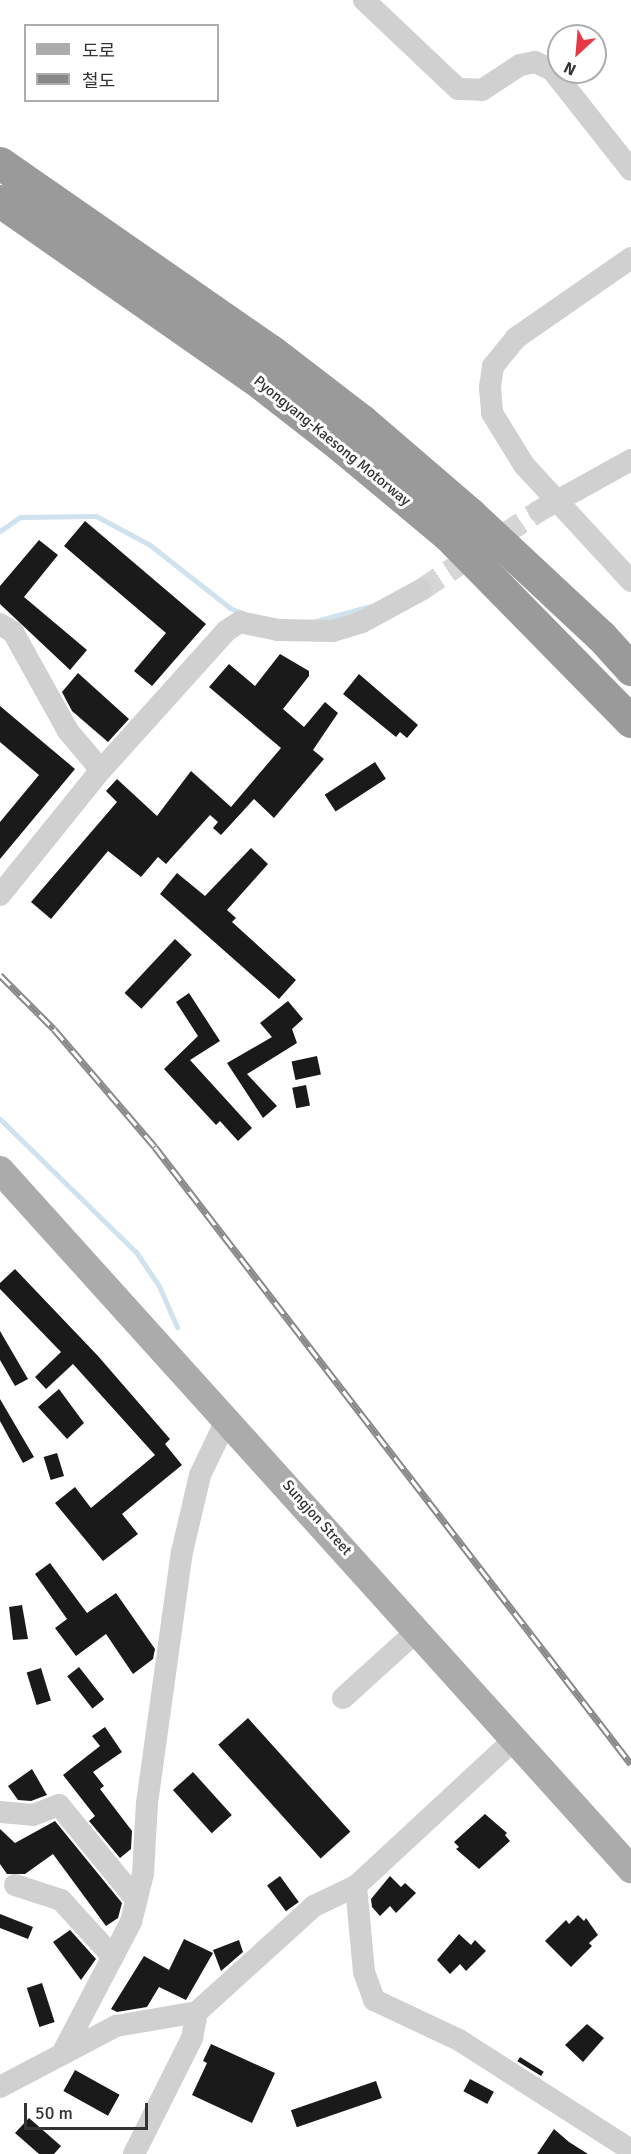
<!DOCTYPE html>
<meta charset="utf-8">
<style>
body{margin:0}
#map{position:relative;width:631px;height:2154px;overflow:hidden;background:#fff;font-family:Signika,"Noto Sans KR",sans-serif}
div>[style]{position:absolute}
.stream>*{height:5px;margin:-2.5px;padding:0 2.5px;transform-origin:2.5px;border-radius:2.5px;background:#cfe2ee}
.building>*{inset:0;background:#1a1a1a;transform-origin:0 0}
.minor-tunnel>*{height:22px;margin-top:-11px;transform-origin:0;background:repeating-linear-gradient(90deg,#d6d6d6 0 22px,transparent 0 33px)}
.minor>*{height:22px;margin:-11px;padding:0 11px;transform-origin:11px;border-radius:11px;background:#d0d0d0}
.major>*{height:28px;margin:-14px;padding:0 14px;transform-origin:14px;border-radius:14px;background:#ababab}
.highway>*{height:33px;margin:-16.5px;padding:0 16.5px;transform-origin:16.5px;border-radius:16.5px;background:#9a9a9a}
.rail>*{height:7px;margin-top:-3.5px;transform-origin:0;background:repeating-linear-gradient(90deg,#fff 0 14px,#888 0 28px);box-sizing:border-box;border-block:2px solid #888}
span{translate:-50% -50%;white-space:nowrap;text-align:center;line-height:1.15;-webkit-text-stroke:6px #fff;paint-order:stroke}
.street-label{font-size:15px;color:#333}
.legend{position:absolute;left:24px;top:24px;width:195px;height:78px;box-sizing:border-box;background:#fff;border:2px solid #adadad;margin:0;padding:8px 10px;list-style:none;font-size:18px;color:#333}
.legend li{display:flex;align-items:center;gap:12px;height:30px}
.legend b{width:30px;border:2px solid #adadad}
.north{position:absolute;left:547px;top:24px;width:60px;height:60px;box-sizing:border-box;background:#fff;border:2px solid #adadad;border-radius:50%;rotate:206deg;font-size:16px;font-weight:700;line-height:24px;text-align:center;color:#333}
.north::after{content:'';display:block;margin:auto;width:21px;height:27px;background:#e63946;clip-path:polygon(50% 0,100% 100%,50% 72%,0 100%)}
.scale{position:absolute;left:24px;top:2103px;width:124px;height:27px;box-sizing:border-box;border:3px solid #333;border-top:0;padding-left:8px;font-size:18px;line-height:21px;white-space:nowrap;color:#333;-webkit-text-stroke:4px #fff;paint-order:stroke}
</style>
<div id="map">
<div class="stream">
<i style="left:0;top:531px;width:24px;rotate:-35deg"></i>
<i style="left:20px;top:517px;width:76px;rotate:-0.8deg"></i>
<i style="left:96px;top:516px;width:61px;rotate:28.2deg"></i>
<i style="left:150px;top:545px;width:102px;rotate:38.2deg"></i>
<i style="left:230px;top:608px;width:16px;rotate:22deg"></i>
<i style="left:316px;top:621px;width:56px;rotate:-15.5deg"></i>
<i style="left:0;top:1119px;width:190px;rotate:44.4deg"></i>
<i style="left:136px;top:1252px;width:41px;rotate:55.9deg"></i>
<i style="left:159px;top:1286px;width:45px;rotate:66.3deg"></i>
</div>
<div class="building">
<i style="clip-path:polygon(85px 521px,206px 624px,152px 686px,134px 671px,166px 633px,64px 546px)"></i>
<i style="clip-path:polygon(39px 540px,58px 555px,24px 597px,87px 650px,70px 670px,0 604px,0 586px)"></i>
<i style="clip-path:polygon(280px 654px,309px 671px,309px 676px,283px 709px,304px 727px,325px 702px,338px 713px,313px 750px,324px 759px,274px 818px,254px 799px,221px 835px,213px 828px,218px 822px,210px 815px,166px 864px,158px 857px,141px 877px,108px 851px,51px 919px,31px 902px,117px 802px,106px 791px,117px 779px,157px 816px,191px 771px,231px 807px,281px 748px,209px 687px,229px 664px,255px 686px)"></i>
<i style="clip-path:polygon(78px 673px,129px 719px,108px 742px,72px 711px,62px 692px)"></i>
<i style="clip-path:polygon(359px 674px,418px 725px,407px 738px,400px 732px,396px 737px,343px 694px)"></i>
<i style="clip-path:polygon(0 706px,75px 769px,0 859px,0 822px,39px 775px,0 742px)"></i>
<i style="left:375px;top:762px;width:20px;height:60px;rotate:57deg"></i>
<i style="clip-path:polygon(251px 848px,268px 864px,227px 910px,236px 918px,232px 922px,296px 980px,279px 999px,160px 894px,177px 873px,205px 896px)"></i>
<i style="left:175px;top:939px;width:23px;height:74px;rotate:43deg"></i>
<i style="clip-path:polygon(189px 993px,220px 1041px,190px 1060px,252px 1128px,238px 1141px,220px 1121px,216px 1125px,164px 1069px,198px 1036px,176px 1002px)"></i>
<i style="clip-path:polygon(288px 1001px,303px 1019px,292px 1029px,297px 1043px,247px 1074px,277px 1106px,263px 1118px,227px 1063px,272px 1037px,260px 1023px)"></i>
<i style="left:317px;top:1056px;width:19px;height:26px;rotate:78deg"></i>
<i style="left:306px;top:1085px;width:21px;height:14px;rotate:79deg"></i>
<i style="clip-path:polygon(15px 1269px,98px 1356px,170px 1439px,165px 1444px,182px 1465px,122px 1514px,138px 1534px,103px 1561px,55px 1503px,75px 1487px,91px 1508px,155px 1455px,73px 1364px,46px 1389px,35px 1377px,61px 1352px,0 1289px,0 1283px)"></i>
<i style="clip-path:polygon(0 1331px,28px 1379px,15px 1386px,0 1360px)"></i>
<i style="clip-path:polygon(59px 1389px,84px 1423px,67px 1439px,38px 1407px)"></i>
<i style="clip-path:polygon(0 1399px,34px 1457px,23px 1463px,0 1421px)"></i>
<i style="left:57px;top:1453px;width:24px;height:14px;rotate:73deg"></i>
<i style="clip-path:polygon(50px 1563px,87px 1613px,116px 1593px,155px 1649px,153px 1659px,133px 1674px,106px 1634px,76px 1656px,55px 1628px,67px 1619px,35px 1574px)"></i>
<i style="clip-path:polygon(22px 1605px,28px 1639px,13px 1640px,9px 1607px)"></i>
<i style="left:79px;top:1667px;width:41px;height:15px;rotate:52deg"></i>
<i style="left:41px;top:1668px;width:34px;height:15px;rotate:73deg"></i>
<i style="left:248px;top:1718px;width:153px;height:40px;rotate:48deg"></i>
<i style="clip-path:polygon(105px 1727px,122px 1752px,93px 1772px,104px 1786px,100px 1789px,132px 1831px,131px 1849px,120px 1858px,89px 1821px,95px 1816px,63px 1775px,100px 1746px,92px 1736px)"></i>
<i style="clip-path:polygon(32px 1769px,47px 1795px,31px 1801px,18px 1800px,8px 1786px)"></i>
<i style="left:193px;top:1772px;width:58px;height:27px;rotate:48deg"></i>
<i style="clip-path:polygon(485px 1814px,507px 1833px,505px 1835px,510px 1841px,479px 1869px,456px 1849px,459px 1847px,454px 1842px)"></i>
<i style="clip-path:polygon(55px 1821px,122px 1903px,118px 1918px,106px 1926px,53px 1854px,25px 1874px,7px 1874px,0 1864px,0 1829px,15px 1843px)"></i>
<i style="left:280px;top:1876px;width:32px;height:16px;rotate:54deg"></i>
<i style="clip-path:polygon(390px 1876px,401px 1887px,405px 1883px,416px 1893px,396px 1913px,390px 1906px,380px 1916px,372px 1907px,371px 1899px)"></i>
<i style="clip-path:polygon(0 1914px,33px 1927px,28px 1939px,0 1928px)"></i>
<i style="clip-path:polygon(578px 1915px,584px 1921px,586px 1918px,598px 1935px,589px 1943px,592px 1946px,571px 1967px,545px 1941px,566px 1920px,569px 1924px)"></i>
<i style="clip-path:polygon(70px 1930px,96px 1959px,81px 1980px,53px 1942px)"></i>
<i style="clip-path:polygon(459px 1934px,471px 1945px,475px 1940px,486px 1951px,466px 1971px,460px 1964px,450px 1974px,437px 1960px)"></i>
<i style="clip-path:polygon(184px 1939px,213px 1953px,186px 2000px,159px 1987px,147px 2007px,117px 2012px,111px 2009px,144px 1956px,169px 1970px)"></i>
<i style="clip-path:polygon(239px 1940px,243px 1952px,221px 1971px,213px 1950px)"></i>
<i style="left:42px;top:1983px;width:41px;height:16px;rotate:72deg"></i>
<i style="clip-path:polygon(587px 2024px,604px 2038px,583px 2062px,565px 2045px)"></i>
<i style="clip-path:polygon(211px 2044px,275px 2073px,252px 2123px,192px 2095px,207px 2063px,203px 2061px)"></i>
<i style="left:520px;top:2057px;width:28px;height:5px;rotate:32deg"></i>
<i style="left:75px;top:2070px;width:51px;height:24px;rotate:29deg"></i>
<i style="left:470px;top:2079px;width:27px;height:14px;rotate:28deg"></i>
<i style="left:376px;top:2081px;width:18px;height:90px;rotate:71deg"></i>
<i style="clip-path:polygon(29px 2118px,61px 2146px,54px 2154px,39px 2154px,15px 2133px)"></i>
<i style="clip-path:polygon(554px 2129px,569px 2142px,588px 2154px,537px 2154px)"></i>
</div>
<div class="minor-tunnel">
<i style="left:421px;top:590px;width:142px;rotate:-33.8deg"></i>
</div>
<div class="minor">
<i style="left:364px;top:0;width:129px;rotate:43.4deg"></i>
<i style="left:458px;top:89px;width:24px;rotate:2deg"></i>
<i style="left:482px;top:90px;width:45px;rotate:-33.3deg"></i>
<i style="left:520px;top:65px;width:15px;rotate:-11deg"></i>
<i style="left:535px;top:62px;width:19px;rotate:25deg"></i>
<i style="left:552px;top:70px;width:127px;rotate:51.7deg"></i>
<i style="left:631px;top:258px;width:140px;rotate:145.2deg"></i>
<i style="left:516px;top:338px;width:36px;rotate:129deg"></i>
<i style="left:493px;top:366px;width:22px;rotate:98deg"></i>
<i style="left:490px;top:388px;width:25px;rotate:85deg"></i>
<i style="left:492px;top:413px;width:61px;rotate:58.4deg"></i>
<i style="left:524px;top:465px;width:158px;rotate:47.3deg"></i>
<i style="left:539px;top:511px;width:105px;rotate:-29deg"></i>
<i style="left:0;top:624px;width:15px;rotate:32deg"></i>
<i style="left:13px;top:632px;width:113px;rotate:60.9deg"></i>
<i style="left:68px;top:731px;width:51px;rotate:49.8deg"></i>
<i style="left:0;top:895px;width:161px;rotate:-51.1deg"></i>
<i style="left:101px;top:770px;width:187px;rotate:-48deg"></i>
<i style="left:226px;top:631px;width:17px;rotate:-33deg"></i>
<i style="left:240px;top:622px;width:39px;rotate:12deg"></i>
<i style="left:278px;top:630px;width:55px;rotate:1deg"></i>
<i style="left:333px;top:631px;width:30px;rotate:-17deg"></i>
<i style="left:362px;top:622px;width:67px;rotate:-28.5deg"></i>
<i style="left:343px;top:1698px;width:101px;rotate:-42.2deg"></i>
<i style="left:0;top:1812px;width:33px;rotate:5deg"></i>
<i style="left:33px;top:1815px;width:28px;rotate:-21deg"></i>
<i style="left:59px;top:1805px;width:122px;rotate:50.7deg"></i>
<i style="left:15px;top:1885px;width:48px;rotate:18.1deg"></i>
<i style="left:61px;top:1900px;width:77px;rotate:47.6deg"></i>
<i style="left:356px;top:1886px;width:86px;rotate:84.7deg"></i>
<i style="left:364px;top:1972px;width:30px;rotate:70deg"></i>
<i style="left:374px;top:2000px;width:94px;rotate:25.2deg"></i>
<i style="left:459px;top:2040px;width:204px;rotate:32.6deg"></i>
<i style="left:64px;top:2050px;width:144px;rotate:-62.4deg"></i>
<i style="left:131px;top:1922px;width:49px;rotate:-76deg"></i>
<i style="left:143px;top:1874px;width:71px;rotate:-86.8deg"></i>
<i style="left:147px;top:1803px;width:253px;rotate:-82.1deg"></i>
<i style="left:182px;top:1552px;width:79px;rotate:-76.8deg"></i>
<i style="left:200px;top:1475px;width:62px;rotate:-64.3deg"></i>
<i style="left:0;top:2087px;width:131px;rotate:-27.7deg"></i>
<i style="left:116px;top:2026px;width:82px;rotate:-9.8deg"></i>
<i style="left:197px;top:2012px;width:158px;rotate:-42.2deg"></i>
<i style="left:314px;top:1906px;width:47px;rotate:-25.5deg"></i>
<i style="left:356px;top:1886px;width:218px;rotate:-42.8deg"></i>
<i style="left:134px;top:2154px;width:130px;rotate:-63.4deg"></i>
<i style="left:192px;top:2038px;width:26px;rotate:-79deg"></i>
</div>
<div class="major">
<i style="left:0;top:1170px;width:942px;rotate:47.93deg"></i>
</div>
<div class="highway">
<i style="left:0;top:163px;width:330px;rotate:34.8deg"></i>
<i style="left:271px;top:351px;width:115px;rotate:37.6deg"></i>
<i style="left:362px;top:421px;width:143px;rotate:40.7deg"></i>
<i style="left:470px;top:514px;width:179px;rotate:43deg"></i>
<i style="left:601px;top:636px;width:45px;rotate:47.7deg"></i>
<i style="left:0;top:201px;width:310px;rotate:34.9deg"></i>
<i style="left:254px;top:378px;width:109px;rotate:37.9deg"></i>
<i style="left:340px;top:445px;width:141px;rotate:39.8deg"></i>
<i style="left:448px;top:535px;width:261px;rotate:45.5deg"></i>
</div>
<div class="rail">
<i style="left:0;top:975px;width:76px;rotate:45deg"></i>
<i style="left:54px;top:1029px;width:155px;rotate:49.4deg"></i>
<i style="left:155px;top:1147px;width:779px;rotate:52.35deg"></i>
</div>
<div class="street-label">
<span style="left:332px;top:441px;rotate:39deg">Pyongyang-Kaesong Motorway</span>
<span style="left:317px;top:1518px;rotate:48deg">Sungjon Street</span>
</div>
<ul class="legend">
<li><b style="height:8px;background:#ababab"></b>도로</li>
<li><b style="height:8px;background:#888"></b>철도</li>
</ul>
<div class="north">N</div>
<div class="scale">50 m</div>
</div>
